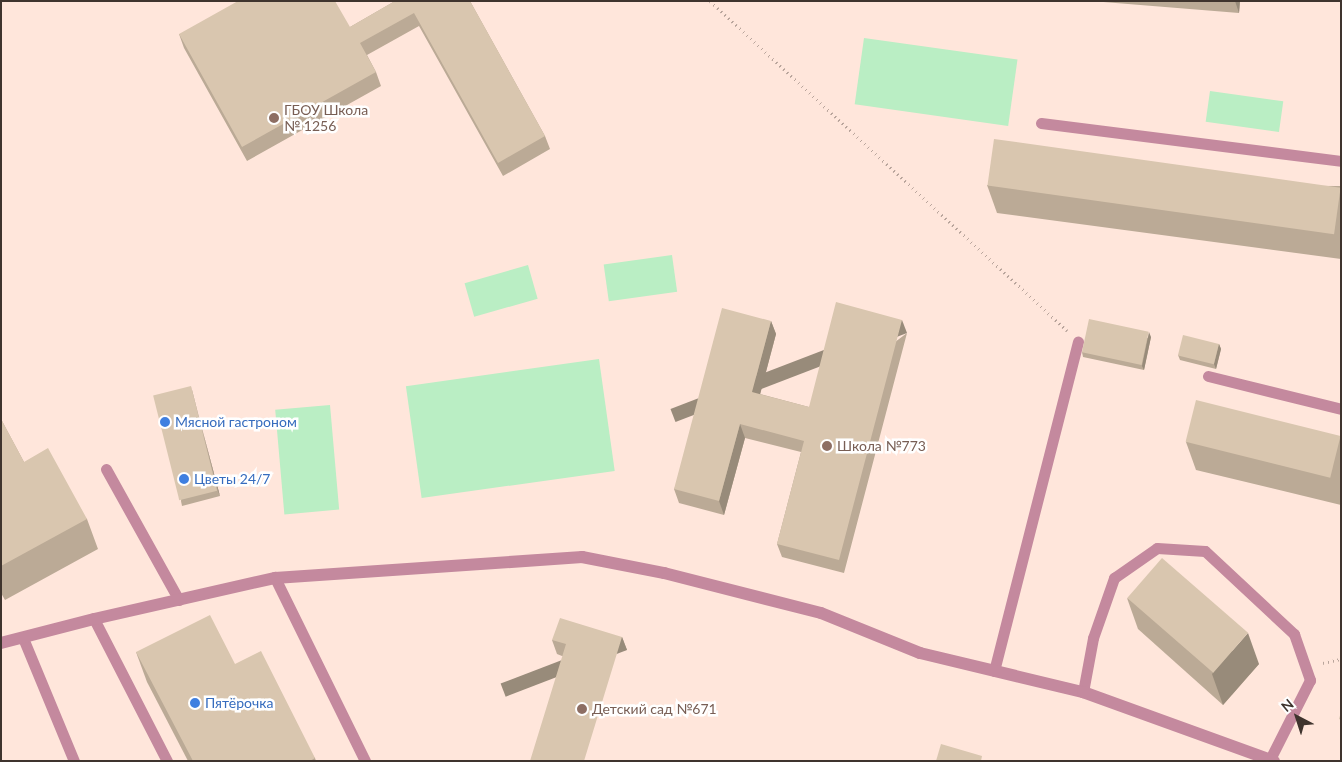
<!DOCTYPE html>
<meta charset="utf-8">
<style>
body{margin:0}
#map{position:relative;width:1342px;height:762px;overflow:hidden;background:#ffe6db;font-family:Lato,sans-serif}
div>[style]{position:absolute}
.green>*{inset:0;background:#baeec4;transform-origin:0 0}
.path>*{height:3px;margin-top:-1.5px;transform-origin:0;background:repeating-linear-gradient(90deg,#b8a49b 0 1px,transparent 0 5px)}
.lane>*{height:11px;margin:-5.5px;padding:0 5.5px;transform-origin:5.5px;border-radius:5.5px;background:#c4899e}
.street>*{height:12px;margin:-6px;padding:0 6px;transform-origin:6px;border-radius:6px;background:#c4899e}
.wall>*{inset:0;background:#bbaa96}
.shaded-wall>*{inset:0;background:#988b7a;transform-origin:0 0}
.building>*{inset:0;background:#d9c6af;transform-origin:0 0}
.dots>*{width:14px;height:14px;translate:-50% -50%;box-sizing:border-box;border:2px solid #fff;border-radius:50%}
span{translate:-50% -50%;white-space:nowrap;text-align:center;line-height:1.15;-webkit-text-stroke:5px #fff;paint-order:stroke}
.education-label{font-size:14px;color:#785e54}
.left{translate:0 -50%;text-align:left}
.shop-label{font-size:14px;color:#366cbe}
.frame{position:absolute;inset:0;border:2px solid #3f342e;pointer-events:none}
.north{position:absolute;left:1272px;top:692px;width:50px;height:50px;-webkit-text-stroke:4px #fff;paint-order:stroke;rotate:320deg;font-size:14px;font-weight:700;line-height:20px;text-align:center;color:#3f342e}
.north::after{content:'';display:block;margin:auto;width:18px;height:22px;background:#3f342e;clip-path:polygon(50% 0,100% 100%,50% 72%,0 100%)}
</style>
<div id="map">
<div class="green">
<i style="left:864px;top:38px;width:155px;height:67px;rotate:8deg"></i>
<i style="left:1210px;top:91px;width:74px;height:31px;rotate:8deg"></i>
<i style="left:672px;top:255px;width:37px;height:69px;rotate:82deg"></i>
<i style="left:528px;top:265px;width:35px;height:66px;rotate:74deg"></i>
<i style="left:599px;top:359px;width:113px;height:195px;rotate:82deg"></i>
<i style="left:330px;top:405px;width:105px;height:55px;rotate:85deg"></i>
</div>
<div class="path">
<i style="left:710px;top:1px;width:486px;rotate:42.7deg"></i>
<i style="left:1323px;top:663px;width:18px;rotate:-13deg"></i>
</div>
<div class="lane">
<i style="left:1041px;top:123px;width:302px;rotate:7.2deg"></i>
<i style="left:1208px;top:376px;width:137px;rotate:13.9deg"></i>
<i style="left:106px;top:469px;width:150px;rotate:60.9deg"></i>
<i style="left:275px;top:578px;width:204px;rotate:63.8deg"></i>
<i style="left:94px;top:619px;width:160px;rotate:62.8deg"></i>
<i style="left:23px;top:638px;width:133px;rotate:67.5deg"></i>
<i style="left:994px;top:671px;width:340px;rotate:-75.7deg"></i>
<i style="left:1083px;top:692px;width:55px;rotate:-79.5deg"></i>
<i style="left:1093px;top:638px;width:64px;rotate:-70.7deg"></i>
<i style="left:1114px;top:578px;width:52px;rotate:-34.9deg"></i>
<i style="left:1157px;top:548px;width:48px;rotate:3.6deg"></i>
<i style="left:1205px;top:551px;width:122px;rotate:43deg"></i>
<i style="left:1294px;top:634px;width:49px;rotate:70.8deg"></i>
<i style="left:1310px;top:680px;width:91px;rotate:116.8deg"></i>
</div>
<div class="street">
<i style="left:1px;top:643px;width:96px;rotate:-14.5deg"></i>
<i style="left:94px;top:619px;width:186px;rotate:-12.8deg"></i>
<i style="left:275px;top:578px;width:308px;rotate:-3.9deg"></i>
<i style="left:582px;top:557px;width:84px;rotate:11deg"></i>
<i style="left:664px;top:573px;width:162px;rotate:14.3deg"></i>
<i style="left:821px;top:613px;width:107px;rotate:22deg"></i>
<i style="left:920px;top:653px;width:168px;rotate:13.5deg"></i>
<i style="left:1083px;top:692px;width:203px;rotate:19.9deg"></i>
</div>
<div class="wall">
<i style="clip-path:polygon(395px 1px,470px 1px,545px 136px,550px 149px,503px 176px,419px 26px,367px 55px,376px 72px,381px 86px,247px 161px,184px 48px,179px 34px,350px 27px)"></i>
<i style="clip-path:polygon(1091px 1px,1240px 1px,1239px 13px)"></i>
<i style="clip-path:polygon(987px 185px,1341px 186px,1341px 259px,997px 213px)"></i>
<i style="clip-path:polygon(771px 321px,776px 334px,760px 394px,809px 407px,907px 333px,844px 573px,782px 557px,777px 544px,801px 452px,745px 438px,724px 515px,679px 503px,674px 489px)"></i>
<i style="clip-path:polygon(1151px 337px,1144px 370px,1083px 357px,1082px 352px)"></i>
<i style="clip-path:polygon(1219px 344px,1221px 349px,1216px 369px,1180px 360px,1178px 355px)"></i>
<i style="clip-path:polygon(192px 391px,220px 496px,182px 506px,181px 501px)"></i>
<i style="clip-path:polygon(1px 419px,24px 462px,87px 519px,98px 549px,5px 600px,1px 593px)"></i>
<i style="clip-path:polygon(1341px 436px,1341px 505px,1196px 470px,1186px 442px)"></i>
<i style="clip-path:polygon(1127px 598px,1259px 664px,1223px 705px,1138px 629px)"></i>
<i style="clip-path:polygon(622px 637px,627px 650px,562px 656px,557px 654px,552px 640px)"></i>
<i style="clip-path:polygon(136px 652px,235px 664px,315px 758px,316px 761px,188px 761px,147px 682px)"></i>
</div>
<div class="shaded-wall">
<i style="clip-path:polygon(1235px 1px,1240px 1px,1239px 13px)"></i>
<i style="left:902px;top:320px;width:14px;height:248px;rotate:69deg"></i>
<i style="clip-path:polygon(771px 321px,776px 334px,757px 406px,752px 392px)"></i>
<i style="clip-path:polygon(1149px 332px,1151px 337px,1144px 370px,1142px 366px)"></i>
<i style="clip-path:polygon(1219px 344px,1221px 349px,1216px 369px,1214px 364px)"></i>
<i style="clip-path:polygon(191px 386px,192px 391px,220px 496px,218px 491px)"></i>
<i style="clip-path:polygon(740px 424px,745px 438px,724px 515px,719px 501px)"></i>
<i style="clip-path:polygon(1248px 633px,1259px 664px,1223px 705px,1212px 674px)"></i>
<i style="left:622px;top:637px;width:14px;height:130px;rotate:69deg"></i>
</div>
<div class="building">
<i style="clip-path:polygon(238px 1px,335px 1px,350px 27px,395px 1px,470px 1px,545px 136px,498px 163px,414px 13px,360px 43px,376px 72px,242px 147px,179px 34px)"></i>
<i style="left:994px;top:139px;width:350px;height:47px;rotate:8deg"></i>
<i style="clip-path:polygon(836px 302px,902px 320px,839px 560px,777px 544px,804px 441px,740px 424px,719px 501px,674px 489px,722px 308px,771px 321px,752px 392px,809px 407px)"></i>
<i style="left:1089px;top:319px;width:61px;height:34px;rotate:12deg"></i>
<i style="left:1183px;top:335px;width:37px;height:21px;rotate:14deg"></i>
<i style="left:191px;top:386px;width:108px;height:39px;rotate:76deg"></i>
<i style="left:1196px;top:400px;width:149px;height:43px;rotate:14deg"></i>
<i style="clip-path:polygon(1px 419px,24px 462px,48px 448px,87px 519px,1px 566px)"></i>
<i style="left:1162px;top:558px;width:114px;height:53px;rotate:41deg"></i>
<i style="clip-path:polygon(210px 615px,235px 664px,261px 651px,315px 758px,310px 761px,193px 761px,136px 652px)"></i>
<i style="clip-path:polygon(560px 618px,622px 637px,584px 761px,530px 761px,566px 644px,552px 640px)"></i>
<i style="clip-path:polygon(1341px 712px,1341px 720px,1339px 719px)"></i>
<i style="clip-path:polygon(941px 744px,982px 756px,981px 761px,936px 761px)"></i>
</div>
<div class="dots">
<i style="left:274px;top:118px;background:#8d6e63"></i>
<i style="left:165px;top:422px;background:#3f7fe0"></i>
<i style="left:827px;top:446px;background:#8d6e63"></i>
<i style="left:184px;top:479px;background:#3f7fe0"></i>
<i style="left:195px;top:703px;background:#3f7fe0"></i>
<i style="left:582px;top:709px;background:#8d6e63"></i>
</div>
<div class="education-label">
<span class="left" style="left:284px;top:118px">ГБОУ Школа<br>№ 1256</span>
<span class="left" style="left:837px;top:446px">Школа №773</span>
<span class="left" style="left:592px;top:709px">Детский сад №671</span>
</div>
<div class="shop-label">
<span class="left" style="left:175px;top:422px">Мясной гастроном</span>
<span class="left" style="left:194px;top:479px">Цветы 24/7</span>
<span class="left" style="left:205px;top:703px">Пятёрочка</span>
</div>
<div class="frame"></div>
<div class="north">N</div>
</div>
